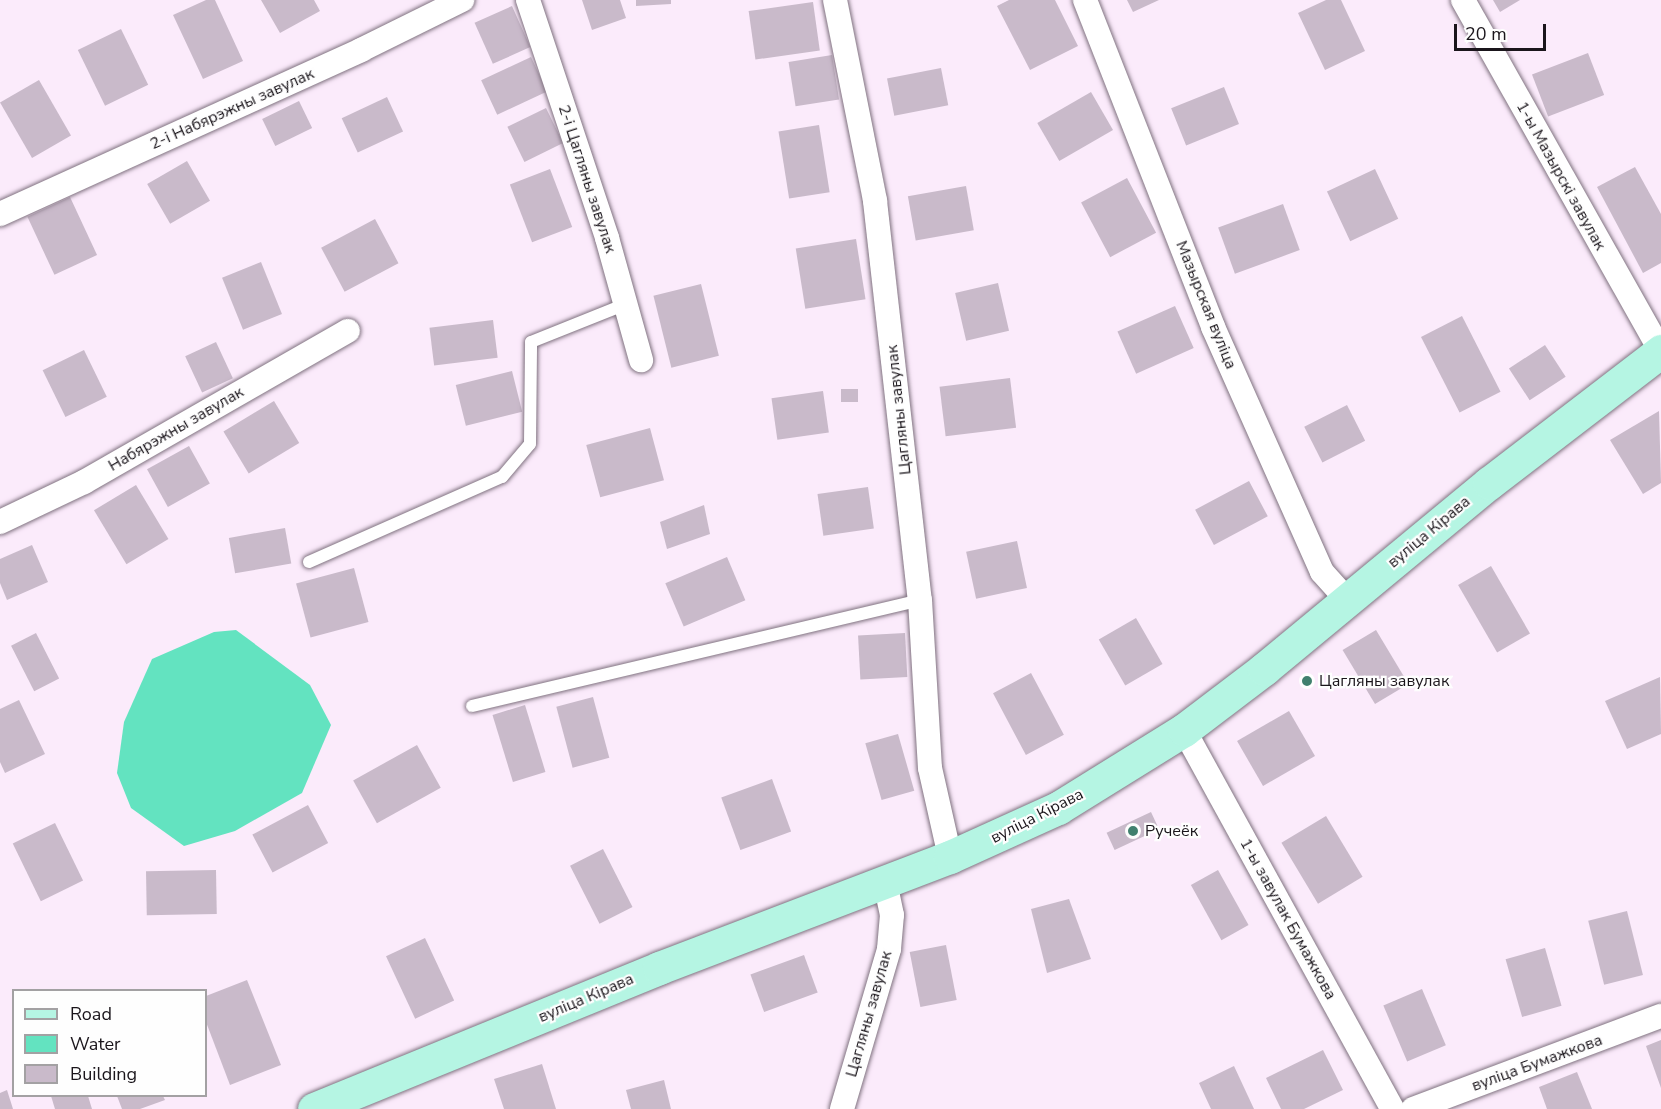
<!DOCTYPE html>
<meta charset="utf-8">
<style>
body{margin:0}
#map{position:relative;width:1661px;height:1109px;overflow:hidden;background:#fbebfb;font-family:"Nunito Sans",sans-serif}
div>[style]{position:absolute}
.water>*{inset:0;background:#63e3c0}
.building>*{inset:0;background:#c9baca;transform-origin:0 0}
.roads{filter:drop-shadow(0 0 2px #807280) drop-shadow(0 0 2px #807280)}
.service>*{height:12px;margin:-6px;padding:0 6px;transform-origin:6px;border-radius:6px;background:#fff}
.minor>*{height:24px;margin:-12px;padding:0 12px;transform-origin:12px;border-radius:12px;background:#fff}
.primary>*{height:33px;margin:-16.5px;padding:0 16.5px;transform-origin:16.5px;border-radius:16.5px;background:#b5f5e3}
.dots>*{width:16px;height:16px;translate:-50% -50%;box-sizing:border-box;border:3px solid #fefefe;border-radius:50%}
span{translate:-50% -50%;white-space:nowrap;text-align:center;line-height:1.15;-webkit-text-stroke:4.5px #fefefe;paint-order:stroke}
.street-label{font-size:16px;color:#1a151b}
.poi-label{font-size:16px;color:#1a151b}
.left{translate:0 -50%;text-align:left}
.legend{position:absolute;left:12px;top:989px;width:195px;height:108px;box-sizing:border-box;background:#fefefe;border:2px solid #a3a1a3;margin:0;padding:8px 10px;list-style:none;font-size:18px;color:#1a151b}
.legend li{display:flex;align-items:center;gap:12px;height:30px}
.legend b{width:30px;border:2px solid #a3a1a3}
.scale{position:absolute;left:1454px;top:24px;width:92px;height:27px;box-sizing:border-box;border:3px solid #1a151b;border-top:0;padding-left:8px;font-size:18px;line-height:21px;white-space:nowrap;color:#1a151b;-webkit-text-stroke:4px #fefefe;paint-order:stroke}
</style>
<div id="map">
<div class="water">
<i style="clip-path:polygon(236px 630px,310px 685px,331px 725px,302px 793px,235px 831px,184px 846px,131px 808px,117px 773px,124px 722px,152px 659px,214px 632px)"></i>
</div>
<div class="building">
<i style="clip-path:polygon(206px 0,215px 0,243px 61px,203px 79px,173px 15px)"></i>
<i style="clip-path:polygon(261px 0,314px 0,320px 11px,280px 33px)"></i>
<i style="clip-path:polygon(582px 0,620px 0,626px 18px,592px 30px)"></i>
<i style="clip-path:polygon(636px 0,671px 0,671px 4px,636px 6px)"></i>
<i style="clip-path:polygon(1009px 0,1055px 0,1078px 46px,1030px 70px,997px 6px)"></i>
<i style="clip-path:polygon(1127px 0,1159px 0,1133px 12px)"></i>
<i style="clip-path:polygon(1326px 0,1341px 0,1365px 51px,1325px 70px,1298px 13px)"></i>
<i style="clip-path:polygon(1493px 0,1520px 0,1500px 12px)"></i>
<i style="left:813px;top:2px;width:49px;height:65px;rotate:82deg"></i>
<i style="left:512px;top:6px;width:45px;height:41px;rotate:66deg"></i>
<i style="left:121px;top:29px;width:62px;height:48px;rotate:64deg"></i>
<i style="left:1588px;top:53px;width:45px;height:60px;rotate:69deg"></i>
<i style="left:832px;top:55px;width:45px;height:44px;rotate:81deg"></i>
<i style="left:531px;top:57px;width:38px;height:55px;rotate:65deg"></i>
<i style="left:941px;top:68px;width:38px;height:55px;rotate:79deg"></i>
<i style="left:39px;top:80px;width:64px;height:45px;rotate:60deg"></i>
<i style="left:1224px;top:87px;width:40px;height:57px;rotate:68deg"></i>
<i style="left:1091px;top:92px;width:44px;height:62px;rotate:60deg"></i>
<i style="left:387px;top:97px;width:38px;height:50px;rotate:65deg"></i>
<i style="left:299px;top:101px;width:30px;height:41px;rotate:64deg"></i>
<i style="left:546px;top:108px;width:39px;height:43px;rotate:64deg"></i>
<i style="left:819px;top:125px;width:68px;height:41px;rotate:81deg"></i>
<i style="left:187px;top:161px;width:46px;height:46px;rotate:60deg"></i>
<i style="clip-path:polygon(1635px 167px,1661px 214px,1661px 263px,1643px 273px,1597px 187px)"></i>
<i style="left:550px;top:169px;width:62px;height:43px;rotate:69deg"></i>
<i style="left:1375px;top:169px;width:55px;height:53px;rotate:65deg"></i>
<i style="left:1127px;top:178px;width:62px;height:52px;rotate:62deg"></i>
<i style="left:966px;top:186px;width:45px;height:59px;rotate:80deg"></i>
<i style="left:70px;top:197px;width:64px;height:47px;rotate:65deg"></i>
<i style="left:1283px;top:204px;width:49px;height:69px;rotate:70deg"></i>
<i style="left:375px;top:219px;width:50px;height:61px;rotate:62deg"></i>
<i style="left:856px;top:239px;width:61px;height:61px;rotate:81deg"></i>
<i style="left:261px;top:262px;width:56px;height:42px;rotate:68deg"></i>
<i style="left:998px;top:283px;width:49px;height:44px;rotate:77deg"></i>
<i style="left:701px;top:284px;width:74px;height:49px;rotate:76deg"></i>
<i style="left:1175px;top:306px;width:46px;height:63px;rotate:66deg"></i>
<i style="left:1462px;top:316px;width:85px;height:46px;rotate:63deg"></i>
<i style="left:493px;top:320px;width:38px;height:64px;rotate:83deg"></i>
<i style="left:216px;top:342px;width:40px;height:34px;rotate:65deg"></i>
<i style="left:1545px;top:345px;width:38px;height:43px;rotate:57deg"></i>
<i style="left:84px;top:350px;width:52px;height:46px;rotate:64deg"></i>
<i style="left:512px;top:371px;width:42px;height:58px;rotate:76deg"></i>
<i style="left:1010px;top:378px;width:50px;height:71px;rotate:83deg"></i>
<i style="left:841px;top:389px;width:17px;height:13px"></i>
<i style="left:823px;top:391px;width:42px;height:52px;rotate:82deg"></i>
<i style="left:274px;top:401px;width:49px;height:59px;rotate:59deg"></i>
<i style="left:1347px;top:405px;width:40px;height:48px;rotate:63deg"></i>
<i style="clip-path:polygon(1659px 411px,1661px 483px,1643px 494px,1610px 440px)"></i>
<i style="left:650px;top:428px;width:54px;height:66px;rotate:75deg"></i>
<i style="left:189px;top:446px;width:43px;height:48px;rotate:61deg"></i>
<i style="left:1249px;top:481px;width:40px;height:61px;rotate:62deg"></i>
<i style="left:136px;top:485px;width:63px;height:49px;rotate:59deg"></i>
<i style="left:868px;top:487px;width:42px;height:51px;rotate:82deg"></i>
<i style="clip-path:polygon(704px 505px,710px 534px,667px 549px,660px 522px)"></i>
<i style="left:285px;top:528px;width:36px;height:57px;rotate:80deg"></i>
<i style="left:1017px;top:541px;width:48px;height:52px;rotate:78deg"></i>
<i style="clip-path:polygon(32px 545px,48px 582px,7px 600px,0 583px,0 559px)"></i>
<i style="left:727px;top:557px;width:47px;height:67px;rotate:67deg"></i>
<i style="left:1491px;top:566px;width:78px;height:38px;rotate:60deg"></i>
<i style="left:354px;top:568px;width:56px;height:60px;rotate:75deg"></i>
<i style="left:1136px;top:618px;width:53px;height:43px;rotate:60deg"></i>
<i style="left:1376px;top:630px;width:63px;height:39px;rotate:59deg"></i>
<i style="left:36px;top:633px;width:51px;height:28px;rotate:63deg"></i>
<i style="left:905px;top:633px;width:44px;height:47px;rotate:87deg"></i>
<i style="left:1031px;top:673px;width:70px;height:43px;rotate:62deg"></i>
<i style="clip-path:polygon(1660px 677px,1661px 734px,1627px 749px,1605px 701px)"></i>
<i style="left:593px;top:697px;width:63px;height:38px;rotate:75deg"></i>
<i style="clip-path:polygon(19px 700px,45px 754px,5px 773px,0 762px,0 709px)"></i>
<i style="left:525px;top:705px;width:70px;height:34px;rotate:73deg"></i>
<i style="left:1289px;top:711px;width:52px;height:60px;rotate:60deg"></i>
<i style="left:898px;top:734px;width:59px;height:34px;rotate:74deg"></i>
<i style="left:417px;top:745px;width:49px;height:73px;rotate:61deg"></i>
<i style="left:772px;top:779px;width:56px;height:54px;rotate:70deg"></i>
<i style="left:308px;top:805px;width:43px;height:63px;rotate:62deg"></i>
<i style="left:1151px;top:812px;width:19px;height:49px;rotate:65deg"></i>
<i style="left:1326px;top:816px;width:71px;height:52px;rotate:59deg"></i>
<i style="left:55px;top:823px;width:64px;height:47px;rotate:64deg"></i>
<i style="left:603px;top:849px;width:65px;height:37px;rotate:63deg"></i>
<i style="left:216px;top:870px;width:44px;height:70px;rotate:89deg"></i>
<i style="left:1218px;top:870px;width:63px;height:31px;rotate:61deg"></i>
<i style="clip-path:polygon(1069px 899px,1091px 959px,1047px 973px,1031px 909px)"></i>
<i style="left:1627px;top:911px;width:66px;height:40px;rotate:76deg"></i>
<i style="left:425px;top:938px;width:69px;height:43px;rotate:65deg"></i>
<i style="left:946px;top:945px;width:56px;height:37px;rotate:79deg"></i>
<i style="left:1545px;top:948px;width:60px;height:41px;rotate:74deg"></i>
<i style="left:804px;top:955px;width:40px;height:57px;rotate:70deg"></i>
<i style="clip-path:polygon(247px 980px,281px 1065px,230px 1085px,206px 1022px,206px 996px)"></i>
<i style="left:1422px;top:989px;width:61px;height:42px;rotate:67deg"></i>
<i style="clip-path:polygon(1661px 1040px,1661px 1088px,1646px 1046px)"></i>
<i style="clip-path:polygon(1323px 1050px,1343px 1090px,1304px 1109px,1281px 1109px,1266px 1078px)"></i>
<i style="clip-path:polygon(542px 1064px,556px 1109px,504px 1109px,494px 1079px)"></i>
<i style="clip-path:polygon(1234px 1066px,1254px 1109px,1211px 1109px,1199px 1083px)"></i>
<i style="clip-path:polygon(1577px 1072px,1592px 1109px,1547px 1109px,1539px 1087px)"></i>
<i style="clip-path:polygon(664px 1080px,671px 1109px,631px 1109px,626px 1090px)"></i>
<i style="clip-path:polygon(7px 1090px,13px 1109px,0 1109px,0 1093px)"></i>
<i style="clip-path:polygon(51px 1096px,88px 1096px,92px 1109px,55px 1109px)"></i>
<i style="clip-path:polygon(117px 1096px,163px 1096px,165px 1100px,140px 1109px,122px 1109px)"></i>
</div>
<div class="roads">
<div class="service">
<i style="left:309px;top:562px;width:211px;rotate:-23.8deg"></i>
<i style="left:502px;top:477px;width:43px;rotate:-49.7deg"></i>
<i style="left:530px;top:444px;width:102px;rotate:-89.4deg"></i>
<i style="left:531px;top:342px;width:102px;rotate:-21.8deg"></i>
<i style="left:472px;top:706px;width:460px;rotate:-13.3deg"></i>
</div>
<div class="minor">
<i style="left:528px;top:0;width:251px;rotate:71.6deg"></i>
<i style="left:607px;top:238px;width:127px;rotate:74.4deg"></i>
<i style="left:835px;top:0;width:205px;rotate:78.7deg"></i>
<i style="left:875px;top:201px;width:402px;rotate:83.6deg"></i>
<i style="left:920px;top:600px;width:168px;rotate:86.6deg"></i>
<i style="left:930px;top:768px;width:91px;rotate:77.3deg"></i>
<i style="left:1085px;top:0;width:351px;rotate:68.6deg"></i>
<i style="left:1213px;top:327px;width:268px;rotate:66deg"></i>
<i style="left:1322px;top:572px;width:38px;rotate:48deg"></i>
<i style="left:1463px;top:0;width:403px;rotate:60.6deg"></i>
<i style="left:0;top:214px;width:397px;rotate:-24.4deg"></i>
<i style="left:361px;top:50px;width:113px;rotate:-26.3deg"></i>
<i style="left:0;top:522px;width:93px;rotate:-25.5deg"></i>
<i style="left:84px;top:482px;width:304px;rotate:-29.8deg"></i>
<i style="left:1184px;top:730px;width:432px;rotate:61.2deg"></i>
<i style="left:842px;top:1109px;width:167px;rotate:-73.6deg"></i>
<i style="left:889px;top:949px;width:34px;rotate:-85deg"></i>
<i style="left:892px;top:915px;width:33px;rotate:-102deg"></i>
<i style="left:1413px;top:1109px;width:265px;rotate:-20.6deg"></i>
</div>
<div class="primary">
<i style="left:314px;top:1109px;width:373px;rotate:-22.2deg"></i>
<i style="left:659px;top:968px;width:311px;rotate:-20.9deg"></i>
<i style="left:950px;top:857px;width:119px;rotate:-24.4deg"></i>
<i style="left:1058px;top:808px;width:148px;rotate:-31.8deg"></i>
<i style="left:1184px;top:730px;width:101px;rotate:-37.3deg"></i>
<i style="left:1264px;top:669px;width:292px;rotate:-39.6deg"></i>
<i style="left:1489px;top:483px;width:217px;rotate:-37.5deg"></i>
</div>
</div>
<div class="dots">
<i style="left:1307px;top:681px;background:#40806e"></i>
<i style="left:1133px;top:831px;background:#40806e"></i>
</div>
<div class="street-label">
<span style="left:232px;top:109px;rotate:-24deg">2-і Набярэжны завулак</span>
<span style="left:1561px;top:176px;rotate:61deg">1-ы Мазырскі завулак</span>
<span style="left:587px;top:179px;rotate:72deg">2-і Цагляны завулак</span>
<span style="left:1206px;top:305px;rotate:68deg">Мазырская вуліца</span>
<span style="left:899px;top:410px;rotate:-96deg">Цагляны завулак</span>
<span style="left:176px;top:429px;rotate:-30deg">Набярэжны завулак</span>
<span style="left:1429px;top:532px;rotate:-40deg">вуліца Кірава</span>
<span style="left:1037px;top:816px;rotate:-27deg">вуліца Кірава</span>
<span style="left:1288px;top:919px;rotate:61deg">1-ы завулак Бумажкова</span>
<span style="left:586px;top:998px;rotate:-23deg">вуліца Кірава</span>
<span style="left:869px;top:1014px;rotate:-74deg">Цагляны завулак</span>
<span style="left:1537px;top:1063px;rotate:-20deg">вуліца Бумажкова</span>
</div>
<div class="poi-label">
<span class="left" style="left:1319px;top:681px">Цагляны завулак</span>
<span class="left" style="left:1145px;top:831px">Ручеёк</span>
</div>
<ul class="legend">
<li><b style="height:8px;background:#b5f5e3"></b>Road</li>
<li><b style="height:16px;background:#63e3c0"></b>Water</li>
<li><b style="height:16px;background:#c9baca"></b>Building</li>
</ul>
<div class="scale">20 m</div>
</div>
